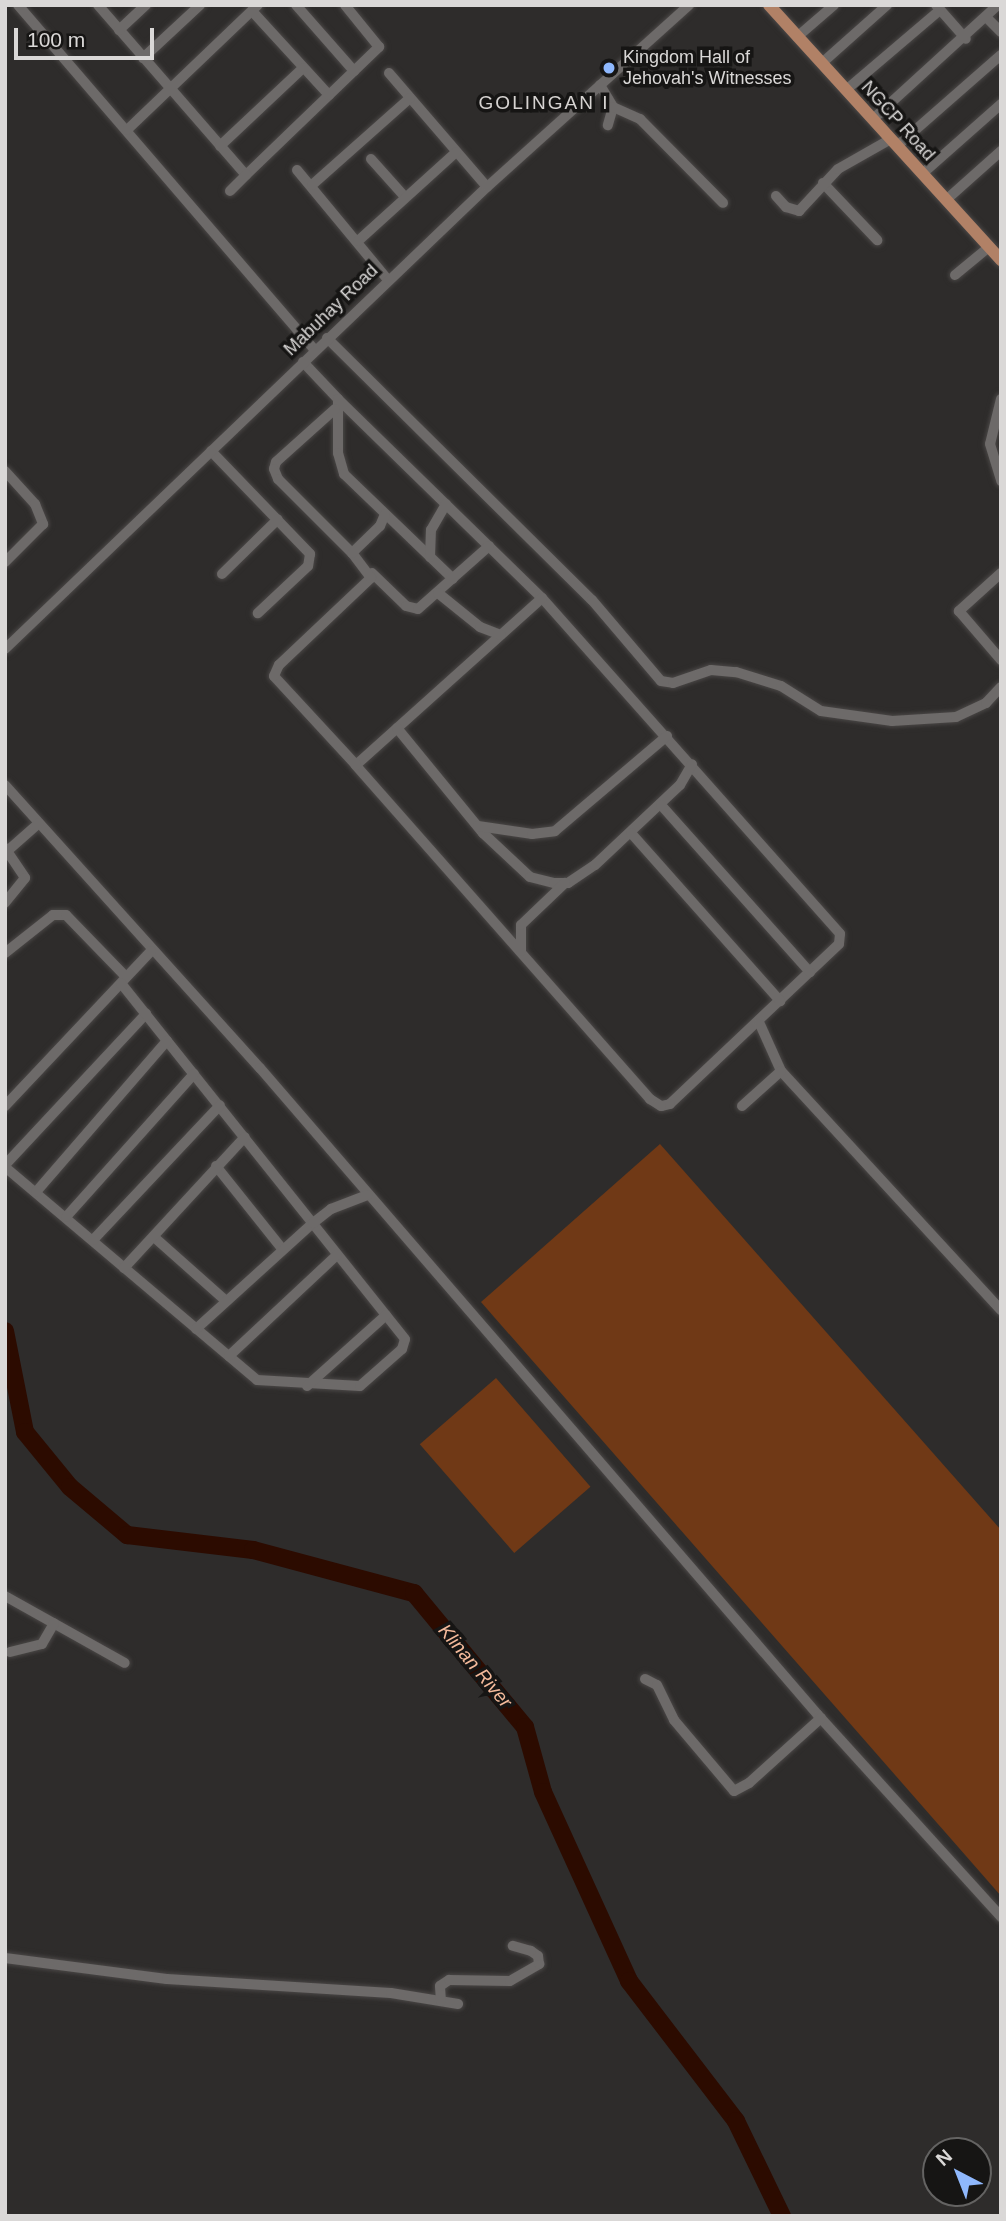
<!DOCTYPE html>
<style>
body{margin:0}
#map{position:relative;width:1006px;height:2221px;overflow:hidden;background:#2e2c2b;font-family:Arial,sans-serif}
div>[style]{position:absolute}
.green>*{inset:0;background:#703916;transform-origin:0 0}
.river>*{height:18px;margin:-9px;padding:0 9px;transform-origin:9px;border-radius:9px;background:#2c0b00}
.roads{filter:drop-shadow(0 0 2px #4a4746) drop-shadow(0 0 2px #4a4746)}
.minor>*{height:10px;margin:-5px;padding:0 5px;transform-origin:5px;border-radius:5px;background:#6d6a69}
.major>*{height:12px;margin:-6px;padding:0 6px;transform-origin:6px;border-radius:6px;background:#b18166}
.dots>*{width:19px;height:19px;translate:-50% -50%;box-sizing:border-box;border:4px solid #161514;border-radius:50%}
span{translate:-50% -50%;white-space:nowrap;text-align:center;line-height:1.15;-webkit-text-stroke:7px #161514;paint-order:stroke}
.poi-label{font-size:18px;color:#dad8d7}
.left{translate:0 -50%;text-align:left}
.street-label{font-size:18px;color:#dad8d7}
.neighbourhood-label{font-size:19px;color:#d6d3d1;letter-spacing:2px}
.water-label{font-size:19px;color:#f4ba9b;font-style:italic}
.frame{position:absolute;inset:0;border:7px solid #dad8d7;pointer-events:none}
.north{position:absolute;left:922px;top:2137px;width:70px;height:70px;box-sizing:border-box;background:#161514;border:2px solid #646362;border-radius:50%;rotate:318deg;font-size:19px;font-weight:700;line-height:28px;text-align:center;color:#dad8d7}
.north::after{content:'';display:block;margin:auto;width:24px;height:32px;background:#8fb8fd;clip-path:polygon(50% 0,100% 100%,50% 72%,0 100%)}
.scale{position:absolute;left:14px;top:28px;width:140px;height:32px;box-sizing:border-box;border:4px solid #dad8d7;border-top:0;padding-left:9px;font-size:21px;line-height:24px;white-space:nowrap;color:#dad8d7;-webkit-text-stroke:5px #161514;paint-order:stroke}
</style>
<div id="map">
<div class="green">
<i style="clip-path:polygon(660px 1144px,1001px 1530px,1001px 1896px,481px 1302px)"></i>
<i style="left:496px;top:1378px;width:144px;height:101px;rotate:49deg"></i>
</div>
<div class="river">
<i style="left:5px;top:1331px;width:103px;rotate:78.8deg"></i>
<i style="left:25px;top:1432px;width:71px;rotate:50.7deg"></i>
<i style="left:70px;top:1487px;width:75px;rotate:40.1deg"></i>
<i style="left:127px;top:1535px;width:127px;rotate:6.8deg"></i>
<i style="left:253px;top:1550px;width:167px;rotate:15deg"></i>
<i style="left:414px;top:1593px;width:174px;rotate:50.4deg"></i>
<i style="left:525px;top:1727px;width:67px;rotate:74.5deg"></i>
<i style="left:543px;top:1792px;width:208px;rotate:65.5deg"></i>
<i style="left:629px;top:1981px;width:176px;rotate:52.6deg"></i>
<i style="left:736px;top:2121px;width:106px;rotate:64.2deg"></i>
</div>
<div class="roads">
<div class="minor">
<i style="left:18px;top:5px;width:455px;rotate:49.3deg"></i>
<i style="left:98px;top:5px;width:225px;rotate:49deg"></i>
<i style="left:246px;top:175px;width:185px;rotate:-43.9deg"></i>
<i style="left:379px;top:47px;width:54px;rotate:-129deg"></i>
<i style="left:296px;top:5px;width:88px;rotate:48.7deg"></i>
<i style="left:936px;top:5px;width:45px;rotate:48.6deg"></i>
<i style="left:252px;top:11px;width:114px;rotate:47.5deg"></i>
<i style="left:987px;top:18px;width:20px;rotate:45deg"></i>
<i style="left:119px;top:30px;width:37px;rotate:-43deg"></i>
<i style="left:797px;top:37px;width:49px;rotate:-40.9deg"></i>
<i style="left:143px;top:58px;width:78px;rotate:-42.9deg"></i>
<i style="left:822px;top:63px;width:87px;rotate:-41.7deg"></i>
<i style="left:389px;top:73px;width:150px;rotate:49.3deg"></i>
<i style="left:600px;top:85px;width:26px;rotate:59deg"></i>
<i style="left:613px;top:107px;width:19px;rotate:106deg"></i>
<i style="left:846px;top:90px;width:123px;rotate:-40.4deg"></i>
<i style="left:613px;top:107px;width:30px;rotate:24deg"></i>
<i style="left:640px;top:119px;width:118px;rotate:45.3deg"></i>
<i style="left:873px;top:119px;width:169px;rotate:-42.4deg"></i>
<i style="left:127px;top:130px;width:181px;rotate:-43.7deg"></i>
<i style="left:220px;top:146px;width:114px;rotate:-43.2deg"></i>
<i style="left:897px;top:146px;width:138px;rotate:-41.2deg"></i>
<i style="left:371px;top:159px;width:51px;rotate:48.2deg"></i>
<i style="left:297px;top:170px;width:143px;rotate:50.4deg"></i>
<i style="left:922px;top:174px;width:106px;rotate:-41.5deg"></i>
<i style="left:823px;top:183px;width:79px;rotate:46.5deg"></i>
<i style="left:312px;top:185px;width:131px;rotate:-41.6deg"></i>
<i style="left:230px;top:191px;width:23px;rotate:-45deg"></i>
<i style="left:776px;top:196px;width:15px;rotate:48deg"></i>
<i style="left:786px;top:207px;width:14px;rotate:17deg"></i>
<i style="left:799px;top:211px;width:57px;rotate:-47.1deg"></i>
<i style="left:838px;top:169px;width:61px;rotate:-29.5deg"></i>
<i style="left:946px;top:200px;width:74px;rotate:-41.7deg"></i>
<i style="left:358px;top:241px;width:132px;rotate:-42.2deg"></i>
<i style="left:955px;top:275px;width:44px;rotate:-39.5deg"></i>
<i style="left:327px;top:338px;width:373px;rotate:44.7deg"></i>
<i style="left:592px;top:600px;width:106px;rotate:49.6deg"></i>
<i style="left:661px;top:681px;width:12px;rotate:9deg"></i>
<i style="left:673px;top:683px;width:40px;rotate:-18.9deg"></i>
<i style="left:711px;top:670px;width:25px;rotate:5deg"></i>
<i style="left:736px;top:672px;width:47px;rotate:17.3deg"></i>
<i style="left:781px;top:686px;width:47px;rotate:32deg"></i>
<i style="left:821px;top:711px;width:72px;rotate:8deg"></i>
<i style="left:892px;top:721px;width:64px;rotate:-3.6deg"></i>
<i style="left:956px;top:717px;width:33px;rotate:-25deg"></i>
<i style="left:986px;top:703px;width:22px;rotate:-47deg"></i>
<i style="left:303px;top:362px;width:51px;rotate:46.6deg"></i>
<i style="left:338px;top:399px;width:54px;rotate:90deg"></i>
<i style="left:338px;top:453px;width:22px;rotate:74deg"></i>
<i style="left:344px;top:474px;width:151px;rotate:43.9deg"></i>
<i style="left:338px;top:399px;width:285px;rotate:44.3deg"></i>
<i style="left:542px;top:598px;width:449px;rotate:48.4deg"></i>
<i style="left:840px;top:934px;width:10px;rotate:96deg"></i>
<i style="left:839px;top:944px;width:233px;rotate:136.6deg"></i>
<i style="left:670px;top:1104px;width:9px;rotate:167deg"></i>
<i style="left:661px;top:1106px;width:13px;rotate:-148deg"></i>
<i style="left:650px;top:1099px;width:445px;rotate:-131.4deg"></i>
<i style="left:356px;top:765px;width:250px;rotate:-41.9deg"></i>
<i style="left:1001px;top:399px;width:46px;rotate:103.7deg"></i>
<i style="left:990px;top:444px;width:39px;rotate:73deg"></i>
<i style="left:335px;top:409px;width:79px;rotate:138.1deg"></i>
<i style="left:276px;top:462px;width:7px;rotate:106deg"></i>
<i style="left:274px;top:469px;width:11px;rotate:68deg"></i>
<i style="left:278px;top:479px;width:105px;rotate:45deg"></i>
<i style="left:211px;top:451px;width:143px;rotate:46.1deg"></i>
<i style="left:310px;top:554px;width:12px;rotate:99deg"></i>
<i style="left:308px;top:566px;width:69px;rotate:136.8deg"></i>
<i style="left:5px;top:471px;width:45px;rotate:47.7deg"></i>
<i style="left:35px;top:504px;width:22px;rotate:68deg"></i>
<i style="left:43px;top:524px;width:54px;rotate:135deg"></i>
<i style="left:430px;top:557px;width:27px;rotate:-88deg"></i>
<i style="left:431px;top:530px;width:30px;rotate:-60deg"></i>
<i style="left:372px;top:573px;width:47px;rotate:44.1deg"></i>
<i style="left:406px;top:606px;width:12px;rotate:14deg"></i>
<i style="left:418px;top:609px;width:95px;rotate:-41.6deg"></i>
<i style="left:1001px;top:573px;width:57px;rotate:137.9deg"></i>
<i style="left:959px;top:611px;width:65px;rotate:49.4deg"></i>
<i style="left:222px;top:574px;width:78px;rotate:-44.5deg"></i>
<i style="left:438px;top:593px;width:54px;rotate:39deg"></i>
<i style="left:480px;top:627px;width:22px;rotate:21deg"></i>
<i style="left:5px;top:649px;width:668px;rotate:-43.79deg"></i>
<i style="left:487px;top:187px;width:272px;rotate:-42deg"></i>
<i style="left:397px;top:728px;width:136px;rotate:50.7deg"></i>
<i style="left:483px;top:833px;width:64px;rotate:43.1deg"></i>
<i style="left:530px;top:877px;width:25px;rotate:14deg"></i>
<i style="left:554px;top:883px;width:14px"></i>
<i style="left:568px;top:883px;width:32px;rotate:-34deg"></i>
<i style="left:595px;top:865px;width:117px;rotate:-43.3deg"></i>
<i style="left:680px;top:785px;width:24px;rotate:-60deg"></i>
<i style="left:356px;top:765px;width:121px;rotate:-132.7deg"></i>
<i style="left:274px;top:676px;width:12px;rotate:-66deg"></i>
<i style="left:279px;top:665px;width:127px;rotate:-43.4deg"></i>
<i style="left:371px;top:578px;width:31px;rotate:-127deg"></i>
<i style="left:352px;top:553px;width:39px;rotate:-44deg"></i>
<i style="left:380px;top:526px;width:13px;rotate:-67deg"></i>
<i style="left:5px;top:785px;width:381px;rotate:48deg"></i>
<i style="left:260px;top:1068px;width:854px;rotate:49.22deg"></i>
<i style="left:818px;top:1715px;width:273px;rotate:47.8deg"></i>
<i style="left:661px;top:805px;width:224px;rotate:48.3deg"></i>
<i style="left:478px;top:826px;width:55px;rotate:8.4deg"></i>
<i style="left:532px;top:834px;width:23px;rotate:-7deg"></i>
<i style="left:555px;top:831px;width:147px;rotate:-40.3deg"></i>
<i style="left:631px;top:833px;width:225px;rotate:48.4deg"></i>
<i style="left:5px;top:848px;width:36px;rotate:56deg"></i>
<i style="left:25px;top:878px;width:32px;rotate:129deg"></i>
<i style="left:5px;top:853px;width:45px;rotate:-41.4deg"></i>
<i style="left:521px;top:951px;width:26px;rotate:-90deg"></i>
<i style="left:521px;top:925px;width:61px;rotate:-43.7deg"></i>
<i style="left:5px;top:953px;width:61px;rotate:-38.4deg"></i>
<i style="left:53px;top:915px;width:13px"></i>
<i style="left:66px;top:915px;width:86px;rotate:45.9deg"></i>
<i style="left:759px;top:1022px;width:54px;rotate:65.8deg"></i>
<i style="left:781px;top:1071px;width:325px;rotate:47.4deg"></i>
<i style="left:5px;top:1106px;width:213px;rotate:-46.7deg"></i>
<i style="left:742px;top:1106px;width:52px;rotate:-41.9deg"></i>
<i style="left:5px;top:1165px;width:207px;rotate:-47deg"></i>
<i style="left:216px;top:1166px;width:107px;rotate:51.4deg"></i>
<i style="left:5px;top:1167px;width:330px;rotate:40.2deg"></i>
<i style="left:257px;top:1380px;width:103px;rotate:3.3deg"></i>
<i style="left:360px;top:1386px;width:56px;rotate:-41.4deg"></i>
<i style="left:402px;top:1349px;width:10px;rotate:-73deg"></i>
<i style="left:405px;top:1339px;width:455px;rotate:-128.6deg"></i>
<i style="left:36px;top:1192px;width:200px;rotate:-49.1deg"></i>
<i style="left:66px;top:1217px;width:192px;rotate:-48.2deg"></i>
<i style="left:154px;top:1237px;width:96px;rotate:41.6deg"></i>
<i style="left:93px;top:1240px;width:185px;rotate:-46.7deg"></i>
<i style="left:124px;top:1268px;width:178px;rotate:-47.3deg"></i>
<i style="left:196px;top:1329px;width:158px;rotate:-42.2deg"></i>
<i style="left:313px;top:1223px;width:23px;rotate:-38deg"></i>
<i style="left:331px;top:1209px;width:39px;rotate:-21deg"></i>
<i style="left:229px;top:1356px;width:148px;rotate:-43.1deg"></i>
<i style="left:307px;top:1386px;width:106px;rotate:-41.9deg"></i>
<i style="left:5px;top:1596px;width:137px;rotate:29.2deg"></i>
<i style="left:10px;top:1652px;width:33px;rotate:-14deg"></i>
<i style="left:42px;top:1644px;width:24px;rotate:-60deg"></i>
<i style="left:645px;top:1679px;width:13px;rotate:27deg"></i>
<i style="left:657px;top:1685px;width:39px;rotate:64deg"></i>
<i style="left:674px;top:1720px;width:93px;rotate:49.8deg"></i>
<i style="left:734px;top:1791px;width:17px;rotate:-28deg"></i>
<i style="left:749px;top:1783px;width:97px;rotate:-42.1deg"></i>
<i style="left:5px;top:1958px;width:163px;rotate:7.4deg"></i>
<i style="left:167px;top:1979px;width:224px;rotate:3.6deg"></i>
<i style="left:391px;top:1993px;width:68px;rotate:9.3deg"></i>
<i style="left:441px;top:2001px;width:15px;rotate:-94deg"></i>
<i style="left:440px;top:1986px;width:11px;rotate:-34deg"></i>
<i style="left:449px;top:1980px;width:61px;rotate:0.9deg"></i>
<i style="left:510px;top:1981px;width:34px;rotate:-30deg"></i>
<i style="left:539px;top:1964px;width:8px;rotate:-97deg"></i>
<i style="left:538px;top:1956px;width:9px;rotate:-144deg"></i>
<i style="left:531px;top:1951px;width:19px;rotate:-164deg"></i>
</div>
<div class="major">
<i style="left:769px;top:5px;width:345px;rotate:47.7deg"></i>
</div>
</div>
<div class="dots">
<i style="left:609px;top:68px;background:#8fb8fd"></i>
</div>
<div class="poi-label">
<span class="left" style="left:623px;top:68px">Kingdom Hall of<br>Jehovah's Witnesses</span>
</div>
<div class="street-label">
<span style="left:898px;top:121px;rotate:48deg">NGCP Road</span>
<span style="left:331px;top:310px;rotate:-44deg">Mabuhay Road</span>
</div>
<div class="neighbourhood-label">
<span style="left:544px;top:103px">GOLINGAN I</span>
</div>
<div class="water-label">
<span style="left:475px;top:1666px;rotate:50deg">Klinan River</span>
</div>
<div class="frame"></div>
<div class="north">N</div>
<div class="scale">100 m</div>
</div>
